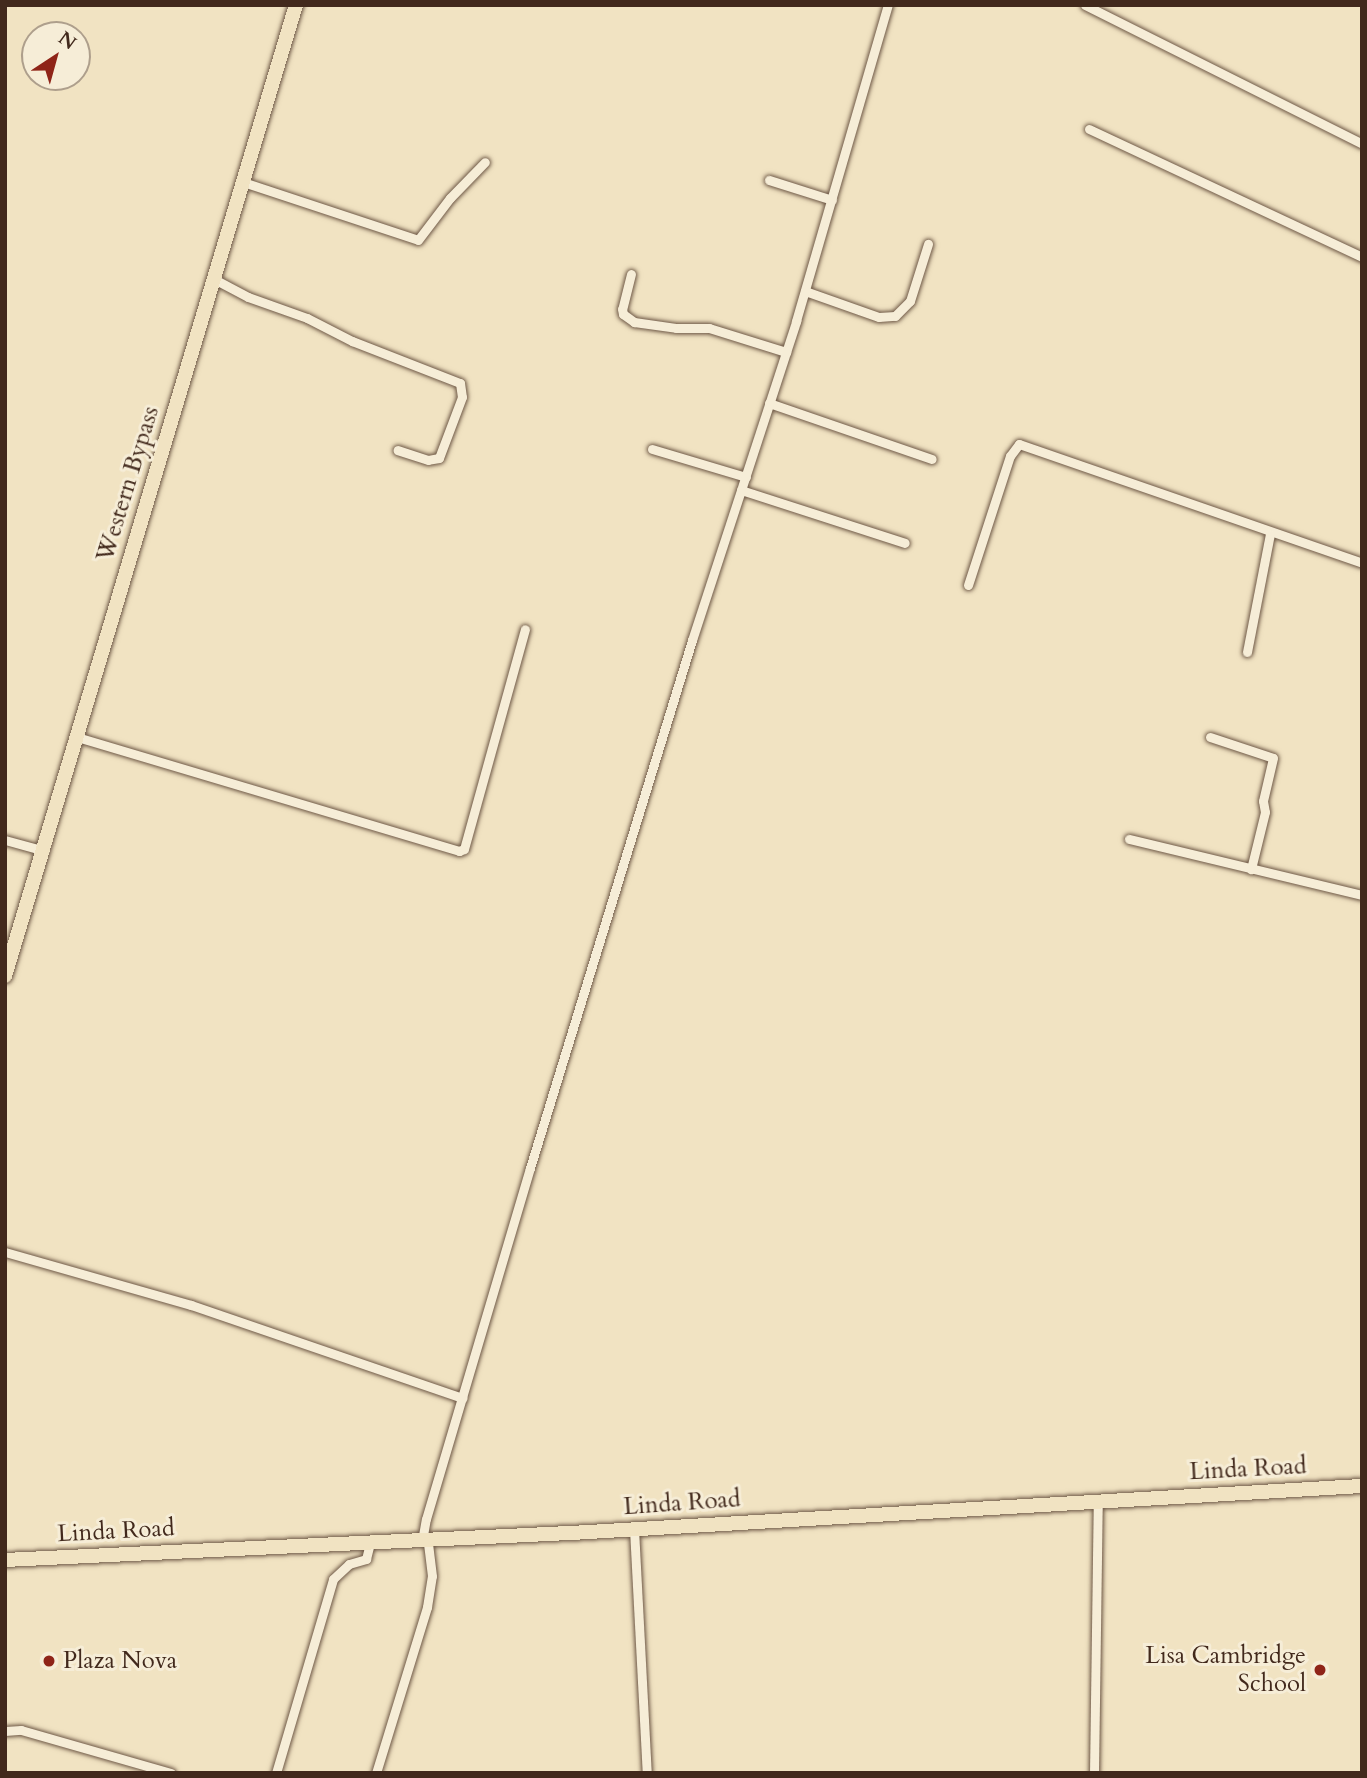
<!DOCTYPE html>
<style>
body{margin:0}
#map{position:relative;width:1367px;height:1778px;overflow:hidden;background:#f1e3c2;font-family:Cardo,serif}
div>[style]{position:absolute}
.roads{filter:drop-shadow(0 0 2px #6e5846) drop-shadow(0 0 2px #6e5846)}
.street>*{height:9px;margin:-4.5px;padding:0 4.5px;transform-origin:4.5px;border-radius:4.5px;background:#f6edd7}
.primary>*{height:14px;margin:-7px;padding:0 7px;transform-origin:7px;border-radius:7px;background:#f1e3c2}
.dots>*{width:19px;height:19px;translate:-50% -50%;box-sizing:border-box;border:4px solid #f6edd7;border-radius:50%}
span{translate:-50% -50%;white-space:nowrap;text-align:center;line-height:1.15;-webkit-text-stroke:6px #f6edd7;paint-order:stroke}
.street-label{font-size:24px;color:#42291c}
.poi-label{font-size:24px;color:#42291c}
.right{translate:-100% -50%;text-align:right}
.left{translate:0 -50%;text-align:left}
.frame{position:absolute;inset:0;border:7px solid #42291c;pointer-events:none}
.north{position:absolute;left:21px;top:21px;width:70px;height:70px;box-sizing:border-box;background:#f6edd7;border:2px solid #ae9f8c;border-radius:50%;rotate:36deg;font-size:19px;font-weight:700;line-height:28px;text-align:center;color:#42291c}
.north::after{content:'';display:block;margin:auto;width:24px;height:32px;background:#8f2418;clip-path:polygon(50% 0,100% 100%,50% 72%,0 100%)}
</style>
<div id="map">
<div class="roads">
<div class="street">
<i style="left:1085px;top:5px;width:310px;rotate:26.6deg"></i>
<i style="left:1089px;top:129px;width:302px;rotate:25.1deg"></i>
<i style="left:769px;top:180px;width:66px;rotate:17.6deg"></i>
<i style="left:243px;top:182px;width:184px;rotate:18.3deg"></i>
<i style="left:418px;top:240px;width:53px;rotate:-52.7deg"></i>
<i style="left:450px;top:198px;width:50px;rotate:-45.8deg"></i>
<i style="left:631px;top:274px;width:36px;rotate:104deg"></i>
<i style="left:622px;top:309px;width:5px;rotate:79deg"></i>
<i style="left:623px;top:314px;width:14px;rotate:36deg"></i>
<i style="left:634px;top:322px;width:42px;rotate:8.1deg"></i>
<i style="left:676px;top:328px;width:33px"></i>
<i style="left:709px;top:328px;width:81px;rotate:17.3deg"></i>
<i style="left:214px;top:279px;width:38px;rotate:28deg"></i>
<i style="left:248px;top:297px;width:63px;rotate:19.6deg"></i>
<i style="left:307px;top:318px;width:51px;rotate:27.1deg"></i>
<i style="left:352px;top:341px;width:116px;rotate:21.3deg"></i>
<i style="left:460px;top:383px;width:14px;rotate:82deg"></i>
<i style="left:462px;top:397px;width:65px;rotate:110.7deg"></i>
<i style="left:439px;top:458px;width:11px;rotate:170deg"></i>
<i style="left:428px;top:460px;width:32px;rotate:-162deg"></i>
<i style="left:805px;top:291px;width:78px;rotate:19.4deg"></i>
<i style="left:879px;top:317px;width:16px;rotate:-4deg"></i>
<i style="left:895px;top:316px;width:21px;rotate:-45deg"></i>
<i style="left:910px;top:301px;width:60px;rotate:-72.5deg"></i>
<i style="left:769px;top:403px;width:172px;rotate:19deg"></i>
<i style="left:652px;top:449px;width:98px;rotate:16.6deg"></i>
<i style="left:741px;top:490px;width:172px;rotate:17.9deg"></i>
<i style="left:968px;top:585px;width:136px;rotate:-72deg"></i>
<i style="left:1010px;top:456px;width:15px;rotate:-53deg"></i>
<i style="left:1019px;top:444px;width:363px;rotate:19.1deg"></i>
<i style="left:1247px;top:652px;width:120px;rotate:-79deg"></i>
<i style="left:77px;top:737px;width:399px;rotate:16.6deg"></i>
<i style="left:459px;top:851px;width:5px;rotate:-22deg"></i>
<i style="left:464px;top:849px;width:228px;rotate:-74.5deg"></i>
<i style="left:1210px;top:737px;width:66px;rotate:18.4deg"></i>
<i style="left:1273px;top:758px;width:44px;rotate:103.1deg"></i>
<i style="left:1263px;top:801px;width:11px;rotate:80deg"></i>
<i style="left:1265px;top:812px;width:59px;rotate:103.8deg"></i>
<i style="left:1129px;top:839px;width:240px;rotate:13.5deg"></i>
<i style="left:5px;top:840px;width:41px;rotate:15.4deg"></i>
<i style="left:5px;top:1252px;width:193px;rotate:15.9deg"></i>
<i style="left:191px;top:1305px;width:287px;rotate:18.9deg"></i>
<i style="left:634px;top:1529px;width:244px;rotate:87deg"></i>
<i style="left:422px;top:1541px;width:22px;rotate:-80deg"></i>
<i style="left:426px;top:1519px;width:366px;rotate:-73.5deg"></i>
<i style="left:530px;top:1168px;width:552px;rotate:-72.94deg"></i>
<i style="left:692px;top:640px;width:336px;rotate:-71.9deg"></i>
<i style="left:796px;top:321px;width:329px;rotate:-73.8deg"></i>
<i style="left:5px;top:1731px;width:16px;rotate:-4deg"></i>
<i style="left:21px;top:1730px;width:156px;rotate:16deg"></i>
<i style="left:276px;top:1773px;width:202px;rotate:-73.6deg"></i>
<i style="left:333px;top:1579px;width:22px;rotate:-43deg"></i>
<i style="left:349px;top:1564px;width:18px;rotate:-16deg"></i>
<i style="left:366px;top:1559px;width:16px;rotate:-76deg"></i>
<i style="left:376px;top:1773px;width:174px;rotate:-72.9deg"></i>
<i style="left:427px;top:1607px;width:31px;rotate:-81deg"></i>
<i style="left:432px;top:1576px;width:35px;rotate:-97deg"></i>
<i style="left:1094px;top:1773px;width:272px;rotate:-89.2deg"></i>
</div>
<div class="primary">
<i style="left:5px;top:976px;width:1014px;rotate:-73.32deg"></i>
<i style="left:5px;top:1560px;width:585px;rotate:-2.74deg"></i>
<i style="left:589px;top:1532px;width:774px;rotate:-3.41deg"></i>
</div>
</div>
<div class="dots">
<i style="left:49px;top:1661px;background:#8f2418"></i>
<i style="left:1320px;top:1670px;background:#8f2418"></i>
</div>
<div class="street-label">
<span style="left:128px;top:484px;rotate:-73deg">Western Bypass</span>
<span style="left:1248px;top:1469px;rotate:-3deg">Linda Road</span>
<span style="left:682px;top:1503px;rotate:-4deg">Linda Road</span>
<span style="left:116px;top:1531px;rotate:-3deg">Linda Road</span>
</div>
<div class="poi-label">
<span class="right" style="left:1306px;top:1670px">Lisa Cambridge<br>School</span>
<span class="left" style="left:63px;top:1661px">Plaza Nova</span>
</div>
<div class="frame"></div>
<div class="north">N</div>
</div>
